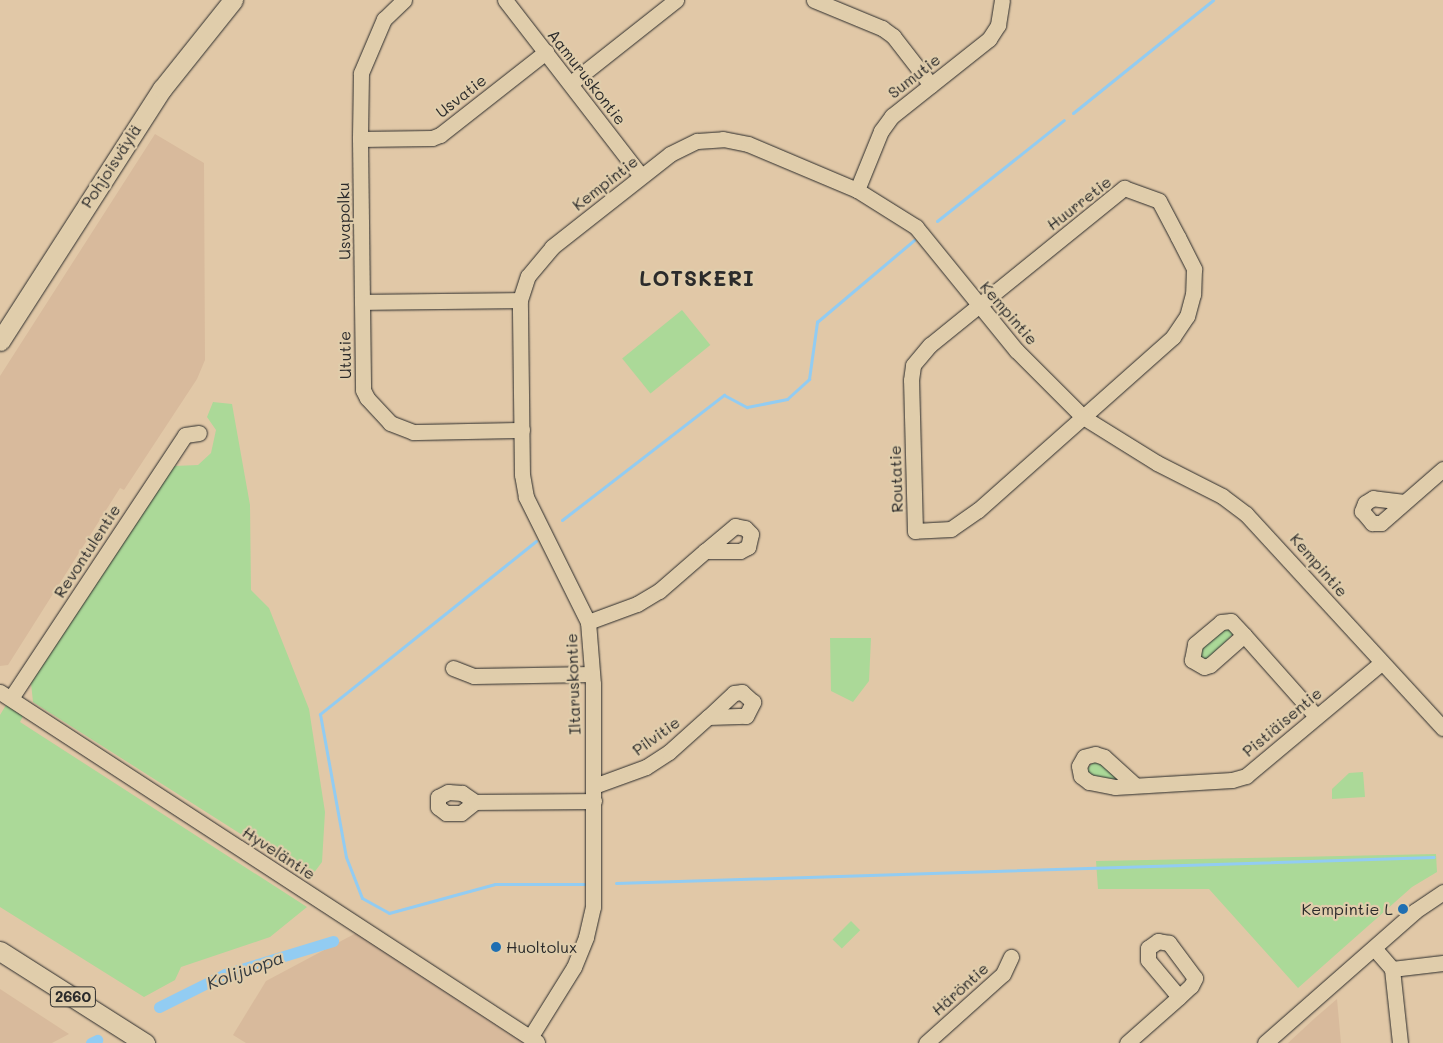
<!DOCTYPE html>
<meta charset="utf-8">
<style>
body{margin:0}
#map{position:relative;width:1443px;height:1043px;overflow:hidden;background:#e1c8a7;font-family:Mali,sans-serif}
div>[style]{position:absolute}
.built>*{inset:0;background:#d8ba9c}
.green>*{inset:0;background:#abd998;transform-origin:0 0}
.stream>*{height:3px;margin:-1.5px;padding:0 1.5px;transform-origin:1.5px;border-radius:1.5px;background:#92ccf2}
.canal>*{height:11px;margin:-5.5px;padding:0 5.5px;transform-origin:5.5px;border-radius:5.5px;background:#92ccf2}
.roads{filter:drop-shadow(0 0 1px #2b2b2b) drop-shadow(0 0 1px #2b2b2b)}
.minor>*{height:15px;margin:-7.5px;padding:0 7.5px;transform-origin:7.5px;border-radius:7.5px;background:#e0cdab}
.major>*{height:19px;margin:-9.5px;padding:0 9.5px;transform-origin:9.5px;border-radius:9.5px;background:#e0cdab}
.dots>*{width:14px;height:14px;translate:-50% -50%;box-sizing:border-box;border:2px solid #e0cdab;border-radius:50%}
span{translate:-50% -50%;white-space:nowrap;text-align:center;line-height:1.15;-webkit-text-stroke:4.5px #e0cdab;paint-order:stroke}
.shield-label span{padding:1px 4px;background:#e0cdab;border:1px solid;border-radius:4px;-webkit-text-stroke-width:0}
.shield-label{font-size:15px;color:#2b2b2b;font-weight:700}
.street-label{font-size:16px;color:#2b2b2b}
.poi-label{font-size:16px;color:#2b2b2b}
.right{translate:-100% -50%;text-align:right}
.left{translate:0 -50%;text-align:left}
.water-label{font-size:18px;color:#353b3f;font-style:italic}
.district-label{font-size:21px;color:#2b2b2b;font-weight:700;letter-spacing:1px}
</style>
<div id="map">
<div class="built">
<i style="clip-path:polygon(155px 134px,204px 163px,205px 360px,197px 379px,124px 490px,120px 488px,8px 665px,0 666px,0 376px)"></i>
<i style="clip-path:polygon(358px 932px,524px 1043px,246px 1043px,233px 1035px,266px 981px)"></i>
<i style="clip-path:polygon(0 989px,69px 1034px,52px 1043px,0 1043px)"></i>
<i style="clip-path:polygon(1337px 999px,1341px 1043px,1288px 1043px,1315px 1018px)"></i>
</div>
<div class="green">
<i style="left:682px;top:310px;width:45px;height:77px;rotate:51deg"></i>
<i style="clip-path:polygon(213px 402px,232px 404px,250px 505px,251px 590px,269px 608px,309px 709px,325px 812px,322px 862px,310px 878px,33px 702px,31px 683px,174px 466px,198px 465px,211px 453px,216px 430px,207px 417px)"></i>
<i style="clip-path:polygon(1227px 625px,1234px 633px,1209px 659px,1198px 659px,1198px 648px)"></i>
<i style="clip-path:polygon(830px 638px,871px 638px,869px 681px,853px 702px,831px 691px)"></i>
<i style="clip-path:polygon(6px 705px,23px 716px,20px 722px,307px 907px,270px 937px,181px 967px,175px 980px,144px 997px,0 907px,0 715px)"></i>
<i style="clip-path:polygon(1095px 760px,1101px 761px,1121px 781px,1089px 775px,1086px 770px)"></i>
<i style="clip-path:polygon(1363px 772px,1365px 797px,1332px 799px,1332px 789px,1349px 773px)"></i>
<i style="clip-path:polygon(1436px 854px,1437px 872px,1412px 887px,1298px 988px,1209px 889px,1098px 889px,1096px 861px)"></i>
<i style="left:851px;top:921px;width:13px;height:26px;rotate:45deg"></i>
</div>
<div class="stream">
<i style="left:1073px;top:113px;width:180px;rotate:-38.9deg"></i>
<i style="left:937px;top:221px;width:162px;rotate:-38.5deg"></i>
<i style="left:562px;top:520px;width:205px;rotate:-37.7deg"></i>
<i style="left:724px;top:395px;width:26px;rotate:28deg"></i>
<i style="left:747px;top:407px;width:41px;rotate:-11.3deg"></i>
<i style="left:787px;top:399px;width:30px;rotate:-42deg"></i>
<i style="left:809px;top:379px;width:58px;rotate:-82deg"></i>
<i style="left:817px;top:322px;width:127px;rotate:-40.2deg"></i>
<i style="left:536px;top:541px;width:277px;rotate:141.3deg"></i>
<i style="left:320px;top:714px;width:145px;rotate:79.7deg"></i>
<i style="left:346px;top:857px;width:44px;rotate:68.7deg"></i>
<i style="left:362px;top:898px;width:31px;rotate:29deg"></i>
<i style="left:389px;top:913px;width:110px;rotate:-15.3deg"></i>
<i style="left:495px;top:884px;width:89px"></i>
<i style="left:616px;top:883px;width:818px;rotate:-1.82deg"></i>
</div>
<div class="canal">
<i style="left:159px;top:1007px;width:74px;rotate:-26.6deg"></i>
<i style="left:225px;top:974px;width:113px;rotate:-17deg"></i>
<i style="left:91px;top:1043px;width:7px;rotate:-27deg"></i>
</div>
<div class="roads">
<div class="minor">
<i style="left:404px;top:0;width:28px;rotate:136deg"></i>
<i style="left:384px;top:19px;width:59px;rotate:113.1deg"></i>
<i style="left:361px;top:73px;width:66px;rotate:90.9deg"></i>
<i style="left:360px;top:139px;width:72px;rotate:-0.8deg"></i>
<i style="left:432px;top:138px;width:9px;rotate:-21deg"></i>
<i style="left:440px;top:135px;width:135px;rotate:-38.1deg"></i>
<i style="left:505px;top:0;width:222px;rotate:52.3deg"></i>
<i style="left:814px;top:0;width:74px;rotate:22.4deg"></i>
<i style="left:882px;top:28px;width:14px;rotate:36deg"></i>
<i style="left:893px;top:36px;width:62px;rotate:52.2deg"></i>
<i style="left:571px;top:83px;width:134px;rotate:-38.3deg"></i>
<i style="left:360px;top:139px;width:163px;rotate:89.3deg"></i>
<i style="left:1124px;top:188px;width:37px;rotate:20deg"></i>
<i style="left:1159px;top:201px;width:41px;rotate:62.2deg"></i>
<i style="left:1178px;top:237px;width:36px;rotate:63deg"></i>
<i style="left:1194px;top:269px;width:25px;rotate:92deg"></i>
<i style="left:1193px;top:294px;width:23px;rotate:105deg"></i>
<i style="left:1187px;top:316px;width:25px;rotate:124deg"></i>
<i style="left:1173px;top:337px;width:261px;rotate:138.4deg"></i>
<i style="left:978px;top:510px;width:33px;rotate:145deg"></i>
<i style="left:951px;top:529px;width:36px;rotate:177deg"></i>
<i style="left:915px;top:531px;width:151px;rotate:-91.5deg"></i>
<i style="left:911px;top:380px;width:15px;rotate:-82deg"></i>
<i style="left:913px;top:365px;width:26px;rotate:-50deg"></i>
<i style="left:930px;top:345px;width:250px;rotate:-39deg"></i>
<i style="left:857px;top:190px;width:64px;rotate:-67.9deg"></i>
<i style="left:881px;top:131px;width:19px;rotate:-54deg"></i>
<i style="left:892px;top:116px;width:124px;rotate:-38.4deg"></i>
<i style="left:989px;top:39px;width:17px;rotate:-57deg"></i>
<i style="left:998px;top:25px;width:25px;rotate:-81deg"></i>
<i style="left:520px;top:300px;width:158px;rotate:179.3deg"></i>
<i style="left:362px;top:302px;width:88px;rotate:89.3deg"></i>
<i style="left:363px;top:390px;width:9px;rotate:63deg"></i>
<i style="left:367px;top:398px;width:34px;rotate:47deg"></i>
<i style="left:390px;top:423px;width:25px;rotate:21deg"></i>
<i style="left:413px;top:432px;width:109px;rotate:-1.1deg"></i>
<i style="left:1404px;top:502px;width:31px;rotate:-173deg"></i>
<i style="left:1373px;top:498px;width:9px;rotate:148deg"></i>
<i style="left:1365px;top:503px;width:9px;rotate:111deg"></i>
<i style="left:1362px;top:511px;width:16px;rotate:50deg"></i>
<i style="left:1372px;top:523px;width:9px"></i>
<i style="left:1381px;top:523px;width:82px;rotate:-41.1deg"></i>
<i style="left:588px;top:622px;width:52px;rotate:-20.2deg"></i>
<i style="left:637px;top:604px;width:26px;rotate:-31deg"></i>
<i style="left:659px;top:591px;width:61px;rotate:-41deg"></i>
<i style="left:705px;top:551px;width:35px"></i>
<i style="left:740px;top:551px;width:9px;rotate:-27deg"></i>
<i style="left:748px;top:547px;width:13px;rotate:-77deg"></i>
<i style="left:751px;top:534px;width:8px;rotate:-135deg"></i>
<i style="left:745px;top:528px;width:10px;rotate:-169deg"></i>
<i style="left:735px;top:526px;width:39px;rotate:140deg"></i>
<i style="left:1244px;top:635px;width:45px;rotate:138.6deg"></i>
<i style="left:1210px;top:665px;width:6px;rotate:162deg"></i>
<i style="left:1204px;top:667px;width:14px;rotate:-150deg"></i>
<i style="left:1192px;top:660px;width:16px;rotate:-79deg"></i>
<i style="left:1195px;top:644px;width:34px;rotate:-40deg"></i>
<i style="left:1221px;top:622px;width:10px;rotate:-6deg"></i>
<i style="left:1231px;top:621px;width:19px;rotate:47deg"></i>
<i style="left:1244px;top:635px;width:108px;rotate:48.4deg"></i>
<i style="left:453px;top:668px;width:22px;rotate:21deg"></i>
<i style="left:474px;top:676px;width:118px;rotate:-1deg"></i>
<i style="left:0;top:692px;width:641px;rotate:33.1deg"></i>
<i style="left:11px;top:698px;width:315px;rotate:-56.5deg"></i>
<i style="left:185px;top:435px;width:14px;rotate:-8deg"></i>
<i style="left:1135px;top:785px;width:42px;rotate:-137.9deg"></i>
<i style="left:1104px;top:757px;width:9px;rotate:-162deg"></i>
<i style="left:1095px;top:754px;width:11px;rotate:165deg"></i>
<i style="left:1084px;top:757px;width:10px;rotate:119deg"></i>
<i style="left:1079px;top:766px;width:10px;rotate:79deg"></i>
<i style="left:1081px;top:776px;width:10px;rotate:37deg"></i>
<i style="left:1089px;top:782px;width:26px;rotate:11deg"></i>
<i style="left:1115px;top:787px;width:117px;rotate:-3.4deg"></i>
<i style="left:1232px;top:780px;width:15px;rotate:-16deg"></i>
<i style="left:1246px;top:776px;width:176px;rotate:-39.9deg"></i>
<i style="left:594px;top:786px;width:55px;rotate:-20.1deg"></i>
<i style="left:646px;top:767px;width:27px;rotate:-33deg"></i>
<i style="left:669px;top:752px;width:52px;rotate:-41.9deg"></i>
<i style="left:708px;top:717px;width:38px;rotate:-2deg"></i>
<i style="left:746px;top:716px;width:16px;rotate:-63deg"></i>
<i style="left:753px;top:702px;width:15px;rotate:-138deg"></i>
<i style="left:742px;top:692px;width:8px;rotate:173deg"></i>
<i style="left:734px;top:693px;width:35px;rotate:137deg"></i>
<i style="left:475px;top:802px;width:16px;rotate:-145deg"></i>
<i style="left:462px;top:793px;width:14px;rotate:-176deg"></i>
<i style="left:448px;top:792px;width:11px;rotate:153deg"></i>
<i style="left:438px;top:797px;width:10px;rotate:90deg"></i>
<i style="left:438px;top:807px;width:10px;rotate:37deg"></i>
<i style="left:446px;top:813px;width:15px"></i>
<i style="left:461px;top:813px;width:18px;rotate:-38deg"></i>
<i style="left:475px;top:802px;width:119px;rotate:-0.5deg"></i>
<i style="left:1374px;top:948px;width:28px;rotate:49deg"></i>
<i style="left:1392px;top:969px;width:74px;rotate:83.8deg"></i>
<i style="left:1392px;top:969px;width:51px;rotate:-6.7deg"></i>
<i style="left:531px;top:1036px;width:81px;rotate:-58.1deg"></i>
<i style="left:574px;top:967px;width:32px;rotate:-68deg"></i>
<i style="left:586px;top:937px;width:31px;rotate:-77deg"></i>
<i style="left:593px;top:907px;width:223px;rotate:-90deg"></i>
<i style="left:593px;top:684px;width:62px;rotate:-94.6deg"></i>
<i style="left:588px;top:622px;width:140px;rotate:-116.4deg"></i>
<i style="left:526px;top:497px;width:22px;rotate:-100deg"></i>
<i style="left:522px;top:475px;width:175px;rotate:-90.7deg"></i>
<i style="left:520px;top:300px;width:25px;rotate:-72deg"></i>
<i style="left:528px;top:276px;width:38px;rotate:-50deg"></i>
<i style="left:552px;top:247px;width:150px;rotate:-38.2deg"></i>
<i style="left:670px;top:154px;width:30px;rotate:-26deg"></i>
<i style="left:697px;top:141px;width:26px;rotate:-4deg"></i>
<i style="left:723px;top:139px;width:25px;rotate:11deg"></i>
<i style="left:748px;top:144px;width:118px;rotate:22.9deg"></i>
<i style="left:857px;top:190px;width:70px;rotate:32.1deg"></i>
<i style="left:916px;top:227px;width:159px;rotate:50.9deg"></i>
<i style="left:1016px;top:350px;width:95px;rotate:45deg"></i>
<i style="left:1083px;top:417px;width:87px;rotate:31.9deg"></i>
<i style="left:1157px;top:463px;width:73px;rotate:26.9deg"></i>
<i style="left:1222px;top:496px;width:30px;rotate:37deg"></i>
<i style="left:1246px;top:514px;width:291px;rotate:47.4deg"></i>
<i style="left:926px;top:1043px;width:103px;rotate:-41.9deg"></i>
<i style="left:1003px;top:974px;width:19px;rotate:-65deg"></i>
<i style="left:1127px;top:1043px;width:69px;rotate:-41.5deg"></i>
<i style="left:1179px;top:997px;width:16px;rotate:-43deg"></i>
<i style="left:1191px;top:986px;width:9px;rotate:-63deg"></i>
<i style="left:1195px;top:978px;width:44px;rotate:-126.6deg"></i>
<i style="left:1169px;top:943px;width:11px;rotate:-170deg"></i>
<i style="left:1158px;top:941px;width:12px;rotate:145deg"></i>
<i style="left:1148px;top:948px;width:12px;rotate:90deg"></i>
<i style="left:1148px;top:960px;width:48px;rotate:50deg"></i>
<i style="left:1265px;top:1043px;width:200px;rotate:-41.3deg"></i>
<i style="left:1415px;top:911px;width:34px;rotate:-34deg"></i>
</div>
<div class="major">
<i style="left:0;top:341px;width:300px;rotate:-57.3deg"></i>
<i style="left:162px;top:89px;width:114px;rotate:-51.4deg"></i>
<i style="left:0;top:951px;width:172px;rotate:32.4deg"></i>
</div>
</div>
<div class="dots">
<i style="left:1403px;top:909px;background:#1f6fb2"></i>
<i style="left:496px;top:947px;background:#1f6fb2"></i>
</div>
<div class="shield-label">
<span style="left:73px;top:997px">2660</span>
</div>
<div class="street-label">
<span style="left:914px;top:76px;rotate:-38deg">Sumutie</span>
<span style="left:587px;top:77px;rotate:52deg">Aamuruskontie</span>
<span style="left:461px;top:96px;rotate:-38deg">Usvatie</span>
<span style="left:111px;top:166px;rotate:-57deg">Pohjoisväylä</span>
<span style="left:605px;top:183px;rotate:-38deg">Kempintie</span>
<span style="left:1079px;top:203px;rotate:-38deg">Huurretie</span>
<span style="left:344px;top:221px;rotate:-91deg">Usvapolku</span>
<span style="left:1009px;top:313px;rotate:49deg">Kempintie</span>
<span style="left:345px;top:355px;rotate:-91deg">Ututie</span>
<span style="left:896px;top:479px;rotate:-92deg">Routatie</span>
<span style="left:87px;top:551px;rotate:-57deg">Revontulentie</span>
<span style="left:1319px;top:565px;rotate:49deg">Kempintie</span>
<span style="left:573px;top:684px;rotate:-92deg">Iltaruskontie</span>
<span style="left:1282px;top:722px;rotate:-40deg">Pistiäisentie</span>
<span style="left:656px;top:736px;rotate:-36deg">Pilvitie</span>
<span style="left:279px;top:853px;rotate:33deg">Hyveläntie</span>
<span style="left:960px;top:989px;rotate:-42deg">Häröntie</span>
</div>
<div class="poi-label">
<span class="right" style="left:1393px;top:909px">Kempintie L</span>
<span class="left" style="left:506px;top:947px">Huoltolux</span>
</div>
<div class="water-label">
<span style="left:245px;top:970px;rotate:-20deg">Kolijuopa</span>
</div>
<div class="district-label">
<span style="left:697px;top:278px">LOTSKERI</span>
</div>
</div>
